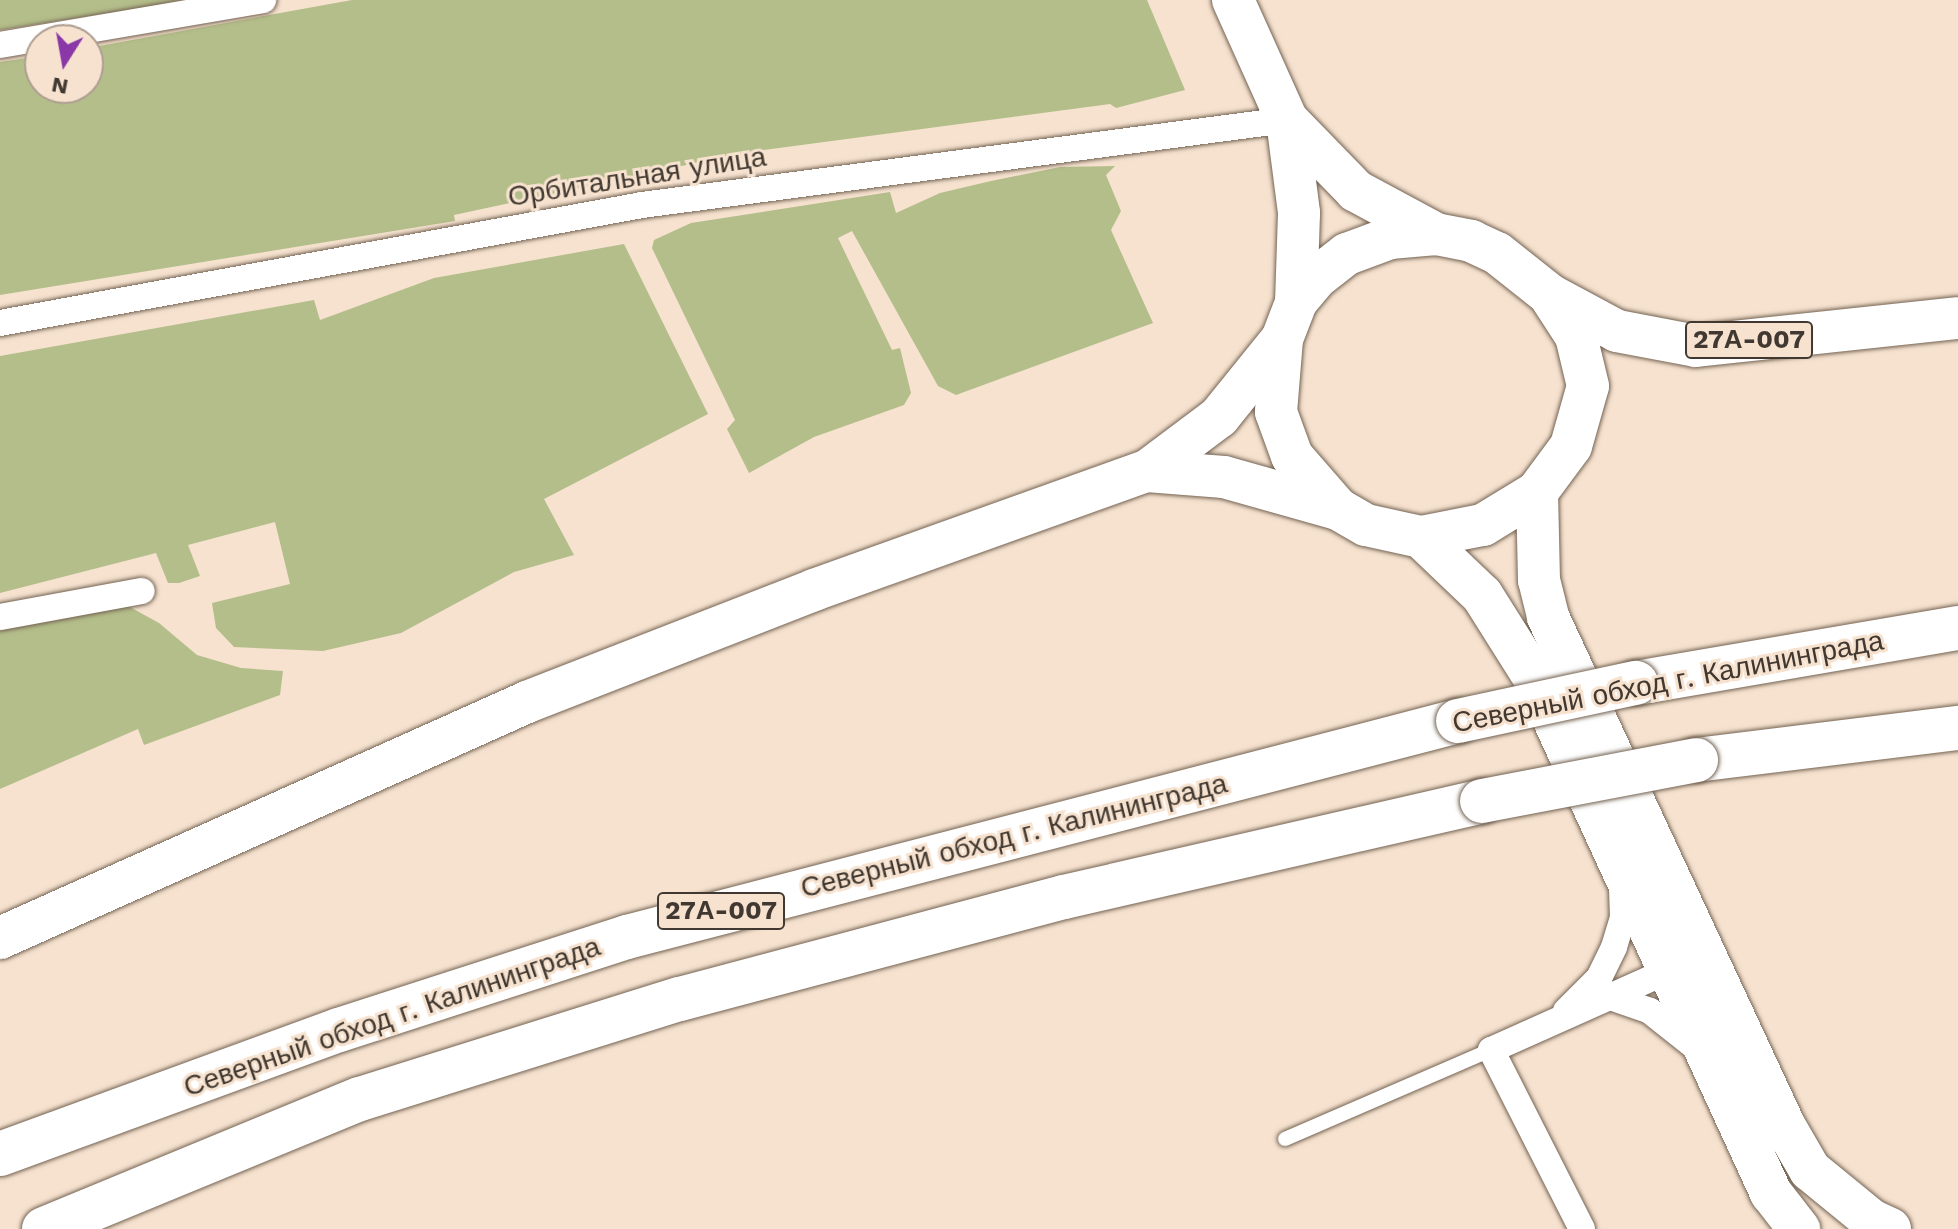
<!DOCTYPE html>
<meta charset="utf-8">
<style>
body{margin:0}
#map{position:relative;width:1958px;height:1229px;overflow:hidden;background:#f6e2cf;font-family:"Work Sans",sans-serif}
div>[style]{position:absolute}
.green>*{inset:0;background:#b4be8a}
.roads{filter:drop-shadow(0 0 2px #746353) drop-shadow(0 0 2px #746353)}
.lane>*{height:14px;margin:-7px;padding:0 7px;transform-origin:7px;border-radius:7px;background:#fff}
.street>*{height:26px;margin:-13px;padding:0 13px;transform-origin:13px;border-radius:13px;background:#fff}
.primary>*{height:42px;margin:-21px;padding:0 21px;transform-origin:21px;border-radius:21px;background:#fff}
.highway>*{height:44px;margin:-22px;padding:0 22px;transform-origin:22px;border-radius:22px;background:#fff}
.bridges{filter:drop-shadow(0 0 2px #746353) drop-shadow(0 0 2px #746353)}
.highway-bridge>*{height:44px;margin:-22px;padding:0 22px;transform-origin:22px;border-radius:22px;background:#fff}
span{translate:-50% -50%;white-space:nowrap;text-align:center;line-height:1.15;-webkit-text-stroke:6px #f6e2cf;paint-order:stroke}
.shield-label span{padding:2px 6px;background:#f6e2cf;border:2px solid;border-radius:6px;-webkit-text-stroke-width:0}
.shield-label{font-size:26px;color:#413931;font-weight:700}
.street-label{font-size:28px;color:#413931}
.north{position:absolute;left:24px;top:24px;width:80px;height:80px;box-sizing:border-box;background:#f6e2cf;border:2px solid #ae9e90;border-radius:50%;rotate:191deg;font-size:22px;font-weight:700;line-height:32px;text-align:center;color:#413931}
.north::after{content:'';display:block;margin:auto;width:28px;height:36px;background:#8a38a7;clip-path:polygon(50% 0,100% 100%,50% 72%,0 100%)}
</style>
<div id="map">
<div class="green">
<i style="clip-path:polygon(0 0,193px 0,0 30px)"></i>
<i style="clip-path:polygon(1147px 0,1185px 90px,1116px 108px,1110px 104px,742px 153px,454px 215px,455px 221px,0 295px,0 62px,40px 56px,40px 88px,88px 88px,88px 48px,352px 0)"></i>
<i style="clip-path:polygon(1115px 166px,1106px 175px,1121px 211px,1111px 230px,1153px 323px,956px 395px,938px 386px,852px 231px,838px 238px,892px 350px,900px 348px,911px 393px,904px 405px,814px 437px,749px 473px,727px 429px,735px 420px,652px 248px,654px 240px,691px 223px,890px 192px,896px 213px,940px 193px,991px 181px,1060px 167px)"></i>
<i style="clip-path:polygon(624px 244px,708px 414px,544px 499px,574px 555px,514px 572px,401px 633px,323px 651px,234px 647px,216px 628px,212px 603px,290px 584px,275px 522px,188px 545px,200px 576px,179px 583px,168px 583px,156px 553px,0 593px,0 356px,314px 300px,320px 320px,434px 278px)"></i>
<i style="clip-path:polygon(119px 601px,159px 623px,197px 655px,241px 668px,283px 671px,280px 695px,144px 745px,138px 729px,0 789px,0 623px)"></i>
</div>
<div class="roads">
<div class="lane">
<i style="left:1285px;top:1139px;width:224px;rotate:-23.4deg"></i>
</div>
<div class="street">
<i style="left:0;top:45px;width:267px;rotate:-9.7deg"></i>
<i style="left:0;top:323px;width:653px;rotate:-10.41deg"></i>
<i style="left:642px;top:205px;width:651px;rotate:-7.51deg"></i>
<i style="left:0;top:617px;width:144px;rotate:-10.4deg"></i>
<i style="left:1613px;top:998px;width:39px;rotate:19deg"></i>
<i style="left:1650px;top:1011px;width:56px;rotate:38.5deg"></i>
<i style="left:1566px;top:1011px;width:47px;rotate:-45deg"></i>
<i style="left:1599px;top:978px;width:34px;rotate:-64deg"></i>
<i style="left:1614px;top:947px;width:31px;rotate:-73deg"></i>
<i style="left:1623px;top:917px;width:32px;rotate:-92deg"></i>
<i style="left:1582px;top:1229px;width:201px;rotate:-116.9deg"></i>
<i style="left:1491px;top:1050px;width:176px;rotate:-24.1deg"></i>
<i style="left:1652px;top:978px;width:16px;rotate:-35deg"></i>
<i style="left:1665px;top:969px;width:16px;rotate:-63deg"></i>
</div>
<div class="primary">
<i style="left:1233px;top:0;width:132px;rotate:65.8deg"></i>
<i style="left:1287px;top:120px;width:94px;rotate:82.6deg"></i>
<i style="left:1299px;top:213px;width:89px;rotate:91.9deg"></i>
<i style="left:1287px;top:120px;width:99px;rotate:45.8deg"></i>
<i style="left:1356px;top:191px;width:91px;rotate:28.3deg"></i>
<i style="left:1147px;top:471px;width:77px;rotate:4.5deg"></i>
<i style="left:1224px;top:477px;width:118px;rotate:15.7deg"></i>
<i style="left:1338px;top:509px;width:32px;rotate:30deg"></i>
<i style="left:1366px;top:525px;width:56px;rotate:12.3deg"></i>
<i style="left:1421px;top:537px;width:63px;rotate:-11deg"></i>
<i style="left:1483px;top:525px;width:63px;rotate:-31.4deg"></i>
<i style="left:1537px;top:492px;width:57px;rotate:-53.5deg"></i>
<i style="left:1571px;top:446px;width:62px;rotate:-74.2deg"></i>
<i style="left:1588px;top:386px;width:51px;rotate:-103.5deg"></i>
<i style="left:1576px;top:336px;width:48px;rotate:-123deg"></i>
<i style="left:1537px;top:492px;width:88px;rotate:88.7deg"></i>
<i style="left:1539px;top:580px;width:38px;rotate:76deg"></i>
<i style="left:1548px;top:617px;width:560px;rotate:65.08deg"></i>
<i style="left:1784px;top:1125px;width:52px;rotate:60deg"></i>
<i style="left:1810px;top:1170px;width:79px;rotate:39.3deg"></i>
<i style="left:1871px;top:1220px;width:21px;rotate:25deg"></i>
<i style="left:1338px;top:509px;width:70px;rotate:-131deg"></i>
<i style="left:1292px;top:456px;width:47px;rotate:-110deg"></i>
<i style="left:1276px;top:412px;width:73px;rotate:-85.3deg"></i>
<i style="left:1282px;top:339px;width:40px;rotate:-69deg"></i>
<i style="left:1296px;top:302px;width:31px;rotate:-50deg"></i>
<i style="left:1316px;top:278px;width:39px;rotate:-38deg"></i>
<i style="left:1347px;top:254px;width:46px;rotate:-20.4deg"></i>
<i style="left:1390px;top:238px;width:46px;rotate:-5deg"></i>
<i style="left:1436px;top:234px;width:36px;rotate:11deg"></i>
<i style="left:1471px;top:241px;width:29px;rotate:25deg"></i>
<i style="left:1497px;top:253px;width:68px;rotate:38.4deg"></i>
<i style="left:1550px;top:295px;width:76px;rotate:28.2deg"></i>
<i style="left:1617px;top:331px;width:80px;rotate:10.8deg"></i>
<i style="left:1696px;top:346px;width:263px;rotate:-6.1deg"></i>
<i style="left:1421px;top:537px;width:84px;rotate:43.6deg"></i>
<i style="left:1482px;top:595px;width:99px;rotate:57.8deg"></i>
<i style="left:1535px;top:679px;width:566px;rotate:65.34deg"></i>
<i style="left:1771px;top:1193px;width:46px;rotate:52.1deg"></i>
<i style="left:0;top:938px;width:577px;rotate:-24.12deg"></i>
<i style="left:527px;top:702px;width:308px;rotate:-21.3deg"></i>
<i style="left:814px;top:590px;width:354px;rotate:-19.7deg"></i>
<i style="left:1147px;top:471px;width:90px;rotate:-36.9deg"></i>
<i style="left:1219px;top:417px;width:100px;rotate:-51.1deg"></i>
</div>
<div class="highway">
<i style="left:1636px;top:683px;width:327px;rotate:-9.7deg"></i>
<i style="left:1696px;top:760px;width:264px;rotate:-7deg"></i>
<i style="left:0;top:1154px;width:361px;rotate:-20.1deg"></i>
<i style="left:339px;top:1030px;width:303px;rotate:-17.9deg"></i>
<i style="left:627px;top:937px;width:859px;rotate:-14.57deg"></i>
<i style="left:44px;top:1229px;width:342px;rotate:-22.4deg"></i>
<i style="left:360px;top:1099px;width:335px;rotate:-17.4deg"></i>
<i style="left:680px;top:999px;width:397px;rotate:-14.9deg"></i>
<i style="left:1064px;top:897px;width:429px;rotate:-12.9deg"></i>
</div>
</div>
<div class="bridges">
<div class="highway-bridge">
<i style="left:1458px;top:721px;width:182px;rotate:-12.1deg"></i>
<i style="left:1482px;top:801px;width:218px;rotate:-10.8deg"></i>
</div>
</div>
<div class="shield-label">
<span style="left:1749px;top:340px">27А-007</span>
<span style="left:721px;top:911px">27А-007</span>
</div>
<div class="street-label">
<span style="left:637px;top:177px;rotate:-9deg">Орбитальная улица</span>
<span style="left:1668px;top:682px;rotate:-11deg">Северный обход г. Калининграда</span>
<span style="left:1014px;top:836px;rotate:-14deg">Северный обход г. Калининграда</span>
<span style="left:392px;top:1017px;rotate:-19deg">Северный обход г. Калининграда</span>
</div>
<div class="north">N</div>
</div>
